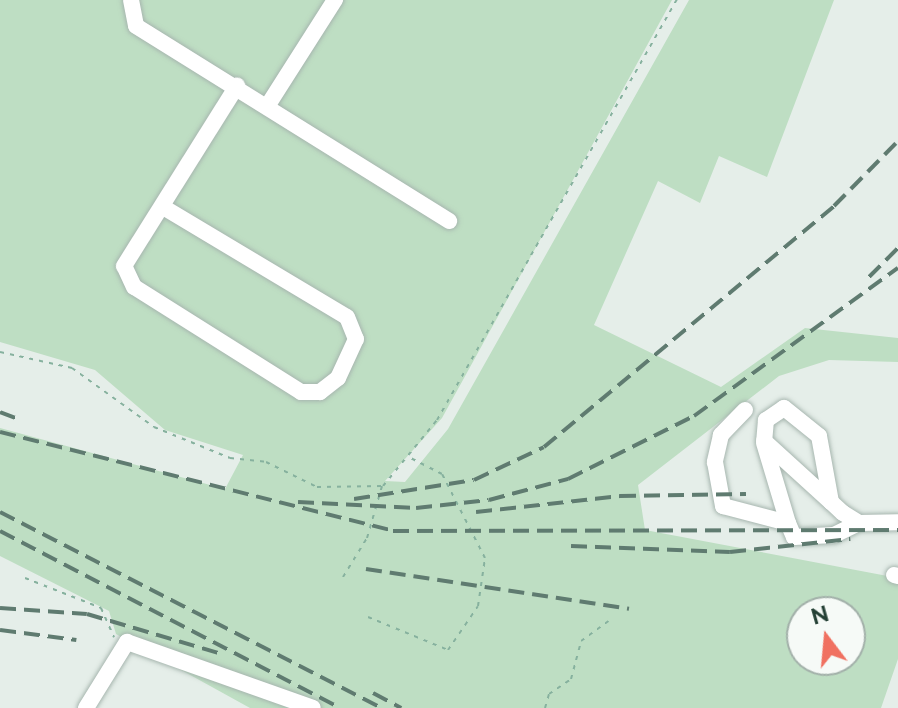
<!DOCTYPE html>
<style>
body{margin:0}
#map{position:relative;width:898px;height:708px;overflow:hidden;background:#e5eee9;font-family:Raleway,sans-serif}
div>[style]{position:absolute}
.green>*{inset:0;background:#bedec3}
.path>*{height:2px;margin-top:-1px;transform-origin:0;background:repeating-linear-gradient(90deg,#86b19e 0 4px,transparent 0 10px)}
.roads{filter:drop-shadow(0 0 2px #a7b6af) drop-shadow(0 0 2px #a7b6af)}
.minor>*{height:16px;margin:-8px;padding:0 8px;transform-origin:8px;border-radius:8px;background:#fff}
.rail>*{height:4px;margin-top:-2px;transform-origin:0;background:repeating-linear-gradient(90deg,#5f7b70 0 16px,transparent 0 24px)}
span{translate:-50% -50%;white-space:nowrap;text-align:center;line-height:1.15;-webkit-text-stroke:6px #f6faf7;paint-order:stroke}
.north{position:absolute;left:786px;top:596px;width:80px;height:80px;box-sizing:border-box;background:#f6faf7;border:2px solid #a2b0a9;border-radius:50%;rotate:344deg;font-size:22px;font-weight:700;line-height:32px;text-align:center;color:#244035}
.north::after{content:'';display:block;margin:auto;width:28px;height:36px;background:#f07161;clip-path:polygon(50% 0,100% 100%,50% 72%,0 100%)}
</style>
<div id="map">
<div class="green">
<i style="clip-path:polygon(evenodd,0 0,672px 0,442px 418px,385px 481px,405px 482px,448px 429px,689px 0,834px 0,767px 177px,719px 156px,700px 203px,658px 181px,594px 325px,721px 387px,805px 328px,898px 338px,898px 362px,829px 360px,779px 376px,638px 485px,645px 530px,898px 578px,898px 659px,881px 708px,250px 708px,116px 634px,109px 611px,0 556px,0 428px,225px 489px,243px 455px,165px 430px,95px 370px,0 342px,0 0,802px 612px,850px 612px,850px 660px,802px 660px,802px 612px)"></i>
</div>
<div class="path">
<i style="left:0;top:352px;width:74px;rotate:12.5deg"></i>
<i style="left:72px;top:368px;width:101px;rotate:35.7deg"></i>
<i style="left:154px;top:427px;width:82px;rotate:22.2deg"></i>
<i style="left:230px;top:458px;width:36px;rotate:6deg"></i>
<i style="left:266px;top:462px;width:57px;rotate:26.1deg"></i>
<i style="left:317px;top:487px;width:66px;rotate:-0.9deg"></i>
<i style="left:383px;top:486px;width:85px;rotate:-50.7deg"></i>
<i style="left:437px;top:420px;width:484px;rotate:-60.3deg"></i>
<i style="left:343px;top:577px;width:46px;rotate:-58.4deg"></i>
<i style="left:367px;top:538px;width:54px;rotate:-73.9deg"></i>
<i style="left:25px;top:578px;width:82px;rotate:21.5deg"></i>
<i style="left:101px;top:608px;width:32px;rotate:66deg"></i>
<i style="left:368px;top:617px;width:87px;rotate:22.4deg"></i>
<i style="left:448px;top:650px;width:53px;rotate:-55.7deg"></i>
<i style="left:478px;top:606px;width:49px;rotate:-81.7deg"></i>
<i style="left:485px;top:558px;width:94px;rotate:-117.1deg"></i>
<i style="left:442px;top:474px;width:38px;rotate:-153deg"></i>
<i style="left:545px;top:708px;width:15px;rotate:-74deg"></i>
<i style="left:549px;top:694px;width:27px;rotate:-34deg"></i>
<i style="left:571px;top:679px;width:39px;rotate:-75deg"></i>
<i style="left:581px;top:641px;width:34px;rotate:-36deg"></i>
</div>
<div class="roads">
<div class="minor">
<i style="left:131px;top:0;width:26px;rotate:79deg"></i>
<i style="left:136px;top:26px;width:369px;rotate:31.9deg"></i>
<i style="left:268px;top:105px;width:125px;rotate:-57.5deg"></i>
<i style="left:163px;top:207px;width:214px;rotate:30.9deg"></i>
<i style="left:347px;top:317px;width:24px;rotate:68deg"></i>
<i style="left:356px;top:339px;width:43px;rotate:114.8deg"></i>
<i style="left:338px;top:378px;width:23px;rotate:142deg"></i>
<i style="left:320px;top:392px;width:19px;rotate:180deg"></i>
<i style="left:301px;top:392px;width:197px;rotate:-147.8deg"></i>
<i style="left:134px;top:287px;width:23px;rotate:-115deg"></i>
<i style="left:124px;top:266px;width:213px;rotate:-57.9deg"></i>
<i style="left:745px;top:410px;width:35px;rotate:134deg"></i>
<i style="left:721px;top:435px;width:28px;rotate:103deg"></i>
<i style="left:715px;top:462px;width:45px;rotate:79.7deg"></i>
<i style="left:723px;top:506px;width:67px;rotate:14.7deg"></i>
<i style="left:788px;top:523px;width:15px;rotate:67deg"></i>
<i style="left:794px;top:537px;width:40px;rotate:-2.9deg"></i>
<i style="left:834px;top:535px;width:28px;rotate:-26deg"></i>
<i style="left:764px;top:443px;width:84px;rotate:73.3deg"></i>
<i style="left:831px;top:502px;width:67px;rotate:-100.3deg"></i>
<i style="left:819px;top:436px;width:45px;rotate:-141.3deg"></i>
<i style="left:784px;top:408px;width:22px;rotate:146deg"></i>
<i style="left:766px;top:420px;width:21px;rotate:95deg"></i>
<i style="left:764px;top:441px;width:91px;rotate:42.3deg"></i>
<i style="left:831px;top:502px;width:16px;rotate:43deg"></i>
<i style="left:843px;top:513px;width:19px;rotate:32deg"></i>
<i style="left:859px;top:523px;width:39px;rotate:-1deg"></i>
<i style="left:894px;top:575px;width:4px;rotate:14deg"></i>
<i style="left:86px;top:708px;width:78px;rotate:-58.2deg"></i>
<i style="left:127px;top:642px;width:197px;rotate:19.5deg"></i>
</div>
</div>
<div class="rail">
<i style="left:869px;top:277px;width:41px;rotate:-45deg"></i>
<i style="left:0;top:412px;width:17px;rotate:21deg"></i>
<i style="left:0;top:432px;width:405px;rotate:14.1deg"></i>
<i style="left:393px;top:531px;width:505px;rotate:-0.11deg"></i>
<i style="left:354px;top:499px;width:121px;rotate:-9deg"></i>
<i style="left:474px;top:480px;width:77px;rotate:-25.2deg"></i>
<i style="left:544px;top:447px;width:377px;rotate:-39.7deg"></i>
<i style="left:834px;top:206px;width:91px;rotate:-45.4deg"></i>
<i style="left:298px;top:502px;width:118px;rotate:2.9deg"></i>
<i style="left:416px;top:508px;width:73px;rotate:-6.3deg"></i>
<i style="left:489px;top:500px;width:82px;rotate:-14.9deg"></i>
<i style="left:568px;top:479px;width:141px;rotate:-26.6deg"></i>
<i style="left:694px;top:416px;width:252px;rotate:-36deg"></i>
<i style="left:0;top:512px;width:429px;rotate:27.2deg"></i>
<i style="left:476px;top:512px;width:145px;rotate:-6.3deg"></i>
<i style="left:620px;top:496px;width:126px;rotate:-0.9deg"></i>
<i style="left:0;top:531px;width:383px;rotate:27.5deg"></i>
<i style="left:571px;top:546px;width:159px;rotate:2.2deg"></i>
<i style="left:730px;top:552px;width:121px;rotate:-6.2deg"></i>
<i style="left:366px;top:569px;width:266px;rotate:8.6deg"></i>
<i style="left:0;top:608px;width:87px;rotate:3.9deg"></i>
<i style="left:87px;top:614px;width:141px;rotate:16.5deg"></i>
<i style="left:0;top:630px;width:77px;rotate:7.5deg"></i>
<i style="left:373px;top:693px;width:32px;rotate:28deg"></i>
</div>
<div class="north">N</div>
</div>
